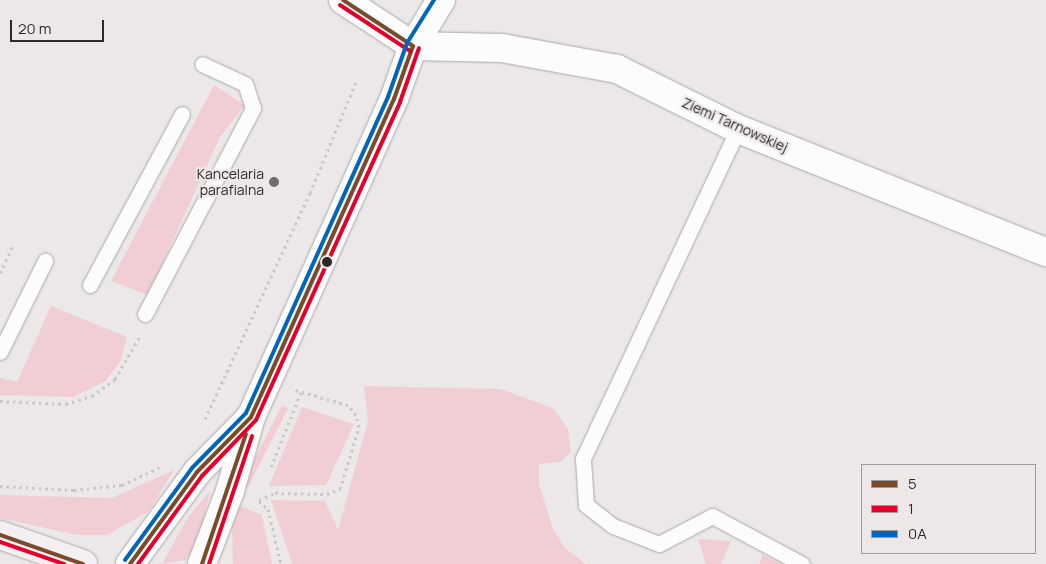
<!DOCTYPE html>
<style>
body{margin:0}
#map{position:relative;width:1046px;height:564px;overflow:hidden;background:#ece8e9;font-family:Manrope,sans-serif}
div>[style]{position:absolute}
.green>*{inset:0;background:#f1cdd4;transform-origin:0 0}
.path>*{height:3px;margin-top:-1.5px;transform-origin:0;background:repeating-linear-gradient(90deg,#c8c7c7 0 2.5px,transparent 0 6.5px)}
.roads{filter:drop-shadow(0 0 1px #aba8a8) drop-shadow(0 0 1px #aba8a8)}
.service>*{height:15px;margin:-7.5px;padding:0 7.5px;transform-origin:7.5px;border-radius:7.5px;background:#fcfcfc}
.minor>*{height:28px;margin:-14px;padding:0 14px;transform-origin:14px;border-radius:14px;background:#fcfcfc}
.secondary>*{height:28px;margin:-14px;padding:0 14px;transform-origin:14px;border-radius:14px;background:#f4f0f1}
.bus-1>*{height:4px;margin:-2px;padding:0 2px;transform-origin:2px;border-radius:2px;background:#7a4b2a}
.bus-2>*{height:4px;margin:-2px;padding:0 2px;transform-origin:2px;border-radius:2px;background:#e4002b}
.bus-3>*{height:4px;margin:-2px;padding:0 2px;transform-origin:2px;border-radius:2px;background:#0065bd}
.dots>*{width:14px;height:14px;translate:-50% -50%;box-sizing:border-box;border:2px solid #ede7e8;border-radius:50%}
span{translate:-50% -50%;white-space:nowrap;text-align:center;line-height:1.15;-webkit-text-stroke:4px #ede7e8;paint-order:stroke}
.street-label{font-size:14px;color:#2b2929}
.poi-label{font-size:14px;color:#2b2929}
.right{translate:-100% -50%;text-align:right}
.legend{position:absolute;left:861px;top:464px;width:175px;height:90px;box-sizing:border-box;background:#ede7e8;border:1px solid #9f9b9c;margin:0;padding:6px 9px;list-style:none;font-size:15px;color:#2b2929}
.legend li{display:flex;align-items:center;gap:10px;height:25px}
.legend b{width:25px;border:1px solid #9f9b9c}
.scale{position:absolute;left:10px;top:20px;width:94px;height:22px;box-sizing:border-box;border:2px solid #2b2929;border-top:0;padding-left:6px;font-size:15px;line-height:18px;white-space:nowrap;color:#2b2929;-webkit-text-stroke:4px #ede7e8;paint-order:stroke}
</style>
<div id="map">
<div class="green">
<i style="clip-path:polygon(214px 85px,245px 105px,220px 137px,148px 295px,111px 281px)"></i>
<i style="clip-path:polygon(51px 306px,127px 337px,120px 362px,105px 381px,73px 397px,0 395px,0 378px,17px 382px)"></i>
<i style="clip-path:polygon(364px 386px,500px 389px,553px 408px,568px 429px,571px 452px,560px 462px,539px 464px,539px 484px,553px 529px,565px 548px,586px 564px,292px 564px,271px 500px,325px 501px,338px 530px,368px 421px)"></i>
<i style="left:282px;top:405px;width:7px;height:89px;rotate:27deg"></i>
<i style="clip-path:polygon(302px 407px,354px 424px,326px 485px,269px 486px)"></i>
<i style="clip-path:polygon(174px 470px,149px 511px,107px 535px,77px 535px,0 518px,0 495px,112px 498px)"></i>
<i style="clip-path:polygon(210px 491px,201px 534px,186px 560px,162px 564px,188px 517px)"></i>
<i style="clip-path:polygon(238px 505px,262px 515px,272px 564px,233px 564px,232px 528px)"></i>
<i style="clip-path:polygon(698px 539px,731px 541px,721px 564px,706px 564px)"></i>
<i style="clip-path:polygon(763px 555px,782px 564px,759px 564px)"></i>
</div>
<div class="path">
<i style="left:0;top:273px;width:31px;rotate:-65deg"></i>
<i style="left:0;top:401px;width:66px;rotate:2.6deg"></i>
<i style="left:66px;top:404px;width:27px;rotate:-17deg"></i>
<i style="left:92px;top:396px;width:29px;rotate:-36deg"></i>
<i style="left:115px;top:379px;width:50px;rotate:-59.8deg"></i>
<i style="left:205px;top:419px;width:249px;rotate:-65.1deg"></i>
<i style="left:310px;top:193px;width:120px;rotate:-67.5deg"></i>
<i style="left:271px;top:467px;width:81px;rotate:-68.2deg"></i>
<i style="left:0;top:486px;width:74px;rotate:3.1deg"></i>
<i style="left:74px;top:490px;width:48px;rotate:-5.9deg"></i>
<i style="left:122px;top:485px;width:44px;rotate:-25.4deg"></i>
<i style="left:259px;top:500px;width:17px;rotate:-24deg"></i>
<i style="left:275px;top:493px;width:52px;rotate:1.1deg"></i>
<i style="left:327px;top:494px;width:14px;rotate:-21deg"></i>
<i style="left:340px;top:489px;width:65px;rotate:-73deg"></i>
<i style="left:359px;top:427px;width:12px;rotate:-104deg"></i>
<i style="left:356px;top:415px;width:13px;rotate:-129deg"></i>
<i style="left:348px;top:405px;width:55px;rotate:-164.2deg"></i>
<i style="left:259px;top:501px;width:12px;rotate:42deg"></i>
<i style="left:268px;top:509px;width:57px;rotate:76.7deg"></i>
</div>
<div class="roads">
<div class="service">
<i style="left:738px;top:129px;width:365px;rotate:115.2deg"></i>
<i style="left:583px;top:459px;width:46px;rotate:86.3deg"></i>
<i style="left:586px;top:505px;width:34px;rotate:38deg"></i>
<i style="left:613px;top:526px;width:49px;rotate:21.4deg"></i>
<i style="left:659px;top:544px;width:60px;rotate:-27.8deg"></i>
<i style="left:712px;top:516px;width:102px;rotate:28.1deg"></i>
<i style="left:90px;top:285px;width:194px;rotate:-61.7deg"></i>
<i style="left:145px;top:314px;width:233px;rotate:-62.3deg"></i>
<i style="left:253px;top:108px;width:25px;rotate:-108deg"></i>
<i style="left:245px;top:84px;width:47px;rotate:-155.1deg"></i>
<i style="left:0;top:352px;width:102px;rotate:-63.7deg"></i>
</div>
<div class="minor">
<i style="left:343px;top:0;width:84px;rotate:33.3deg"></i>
<i style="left:413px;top:46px;width:89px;rotate:1.3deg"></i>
<i style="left:502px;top:48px;width:117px;rotate:10.3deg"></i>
<i style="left:617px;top:69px;width:135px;rotate:26.4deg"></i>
<i style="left:738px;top:129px;width:332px;rotate:21.8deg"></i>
<i style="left:130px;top:564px;width:114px;rotate:-53.9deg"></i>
<i style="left:197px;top:472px;width:73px;rotate:-45.6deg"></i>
<i style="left:202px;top:564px;width:78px;rotate:-69deg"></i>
<i style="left:230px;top:491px;width:77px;rotate:-74.2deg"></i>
<i style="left:251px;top:417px;width:349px;rotate:-65.8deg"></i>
<i style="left:394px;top:99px;width:56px;rotate:-70.3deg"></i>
<i style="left:413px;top:46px;width:54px;rotate:-58.7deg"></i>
</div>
<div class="secondary">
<i style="left:0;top:535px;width:88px;rotate:19.3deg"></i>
</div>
</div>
<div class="bus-1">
<i style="left:343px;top:0;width:84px;rotate:33.3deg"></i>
<i style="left:0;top:535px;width:88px;rotate:19.3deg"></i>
<i style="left:130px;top:564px;width:114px;rotate:-53.9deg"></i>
<i style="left:197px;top:472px;width:77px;rotate:-45.5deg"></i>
<i style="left:251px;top:417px;width:349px;rotate:-65.8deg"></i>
<i style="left:394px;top:99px;width:56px;rotate:-70.3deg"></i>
<i style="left:202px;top:564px;width:137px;rotate:-71.3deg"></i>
</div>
<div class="bus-2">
<i style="left:340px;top:5px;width:84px;rotate:33.3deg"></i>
<i style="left:0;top:542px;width:68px;rotate:19deg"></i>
<i style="left:138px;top:564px;width:109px;rotate:-54deg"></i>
<i style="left:202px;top:476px;width:78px;rotate:-46deg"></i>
<i style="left:256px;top:420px;width:349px;rotate:-65.6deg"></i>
<i style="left:400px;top:102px;width:57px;rotate:-70.6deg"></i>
<i style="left:209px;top:564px;width:135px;rotate:-71.4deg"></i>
</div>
<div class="bus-3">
<i style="left:125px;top:560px;width:114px;rotate:-53.9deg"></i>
<i style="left:192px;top:468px;width:77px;rotate:-45.5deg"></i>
<i style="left:246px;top:413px;width:346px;rotate:-65.8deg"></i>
<i style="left:388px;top:97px;width:57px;rotate:-70.6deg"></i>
<i style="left:407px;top:43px;width:51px;rotate:-57.9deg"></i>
</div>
<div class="dots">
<i style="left:274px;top:182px;background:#6f6c6c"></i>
<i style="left:327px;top:262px;background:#2b2929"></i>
</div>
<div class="street-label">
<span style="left:735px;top:125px;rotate:24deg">Ziemi Tarnowskiej</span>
</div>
<div class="poi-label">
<span class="right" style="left:264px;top:182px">Kancelaria<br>parafialna</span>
</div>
<ul class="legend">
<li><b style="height:6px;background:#7a4b2a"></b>5</li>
<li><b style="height:6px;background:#e4002b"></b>1</li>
<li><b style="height:6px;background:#0065bd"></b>0A</li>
</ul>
<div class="scale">20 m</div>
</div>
